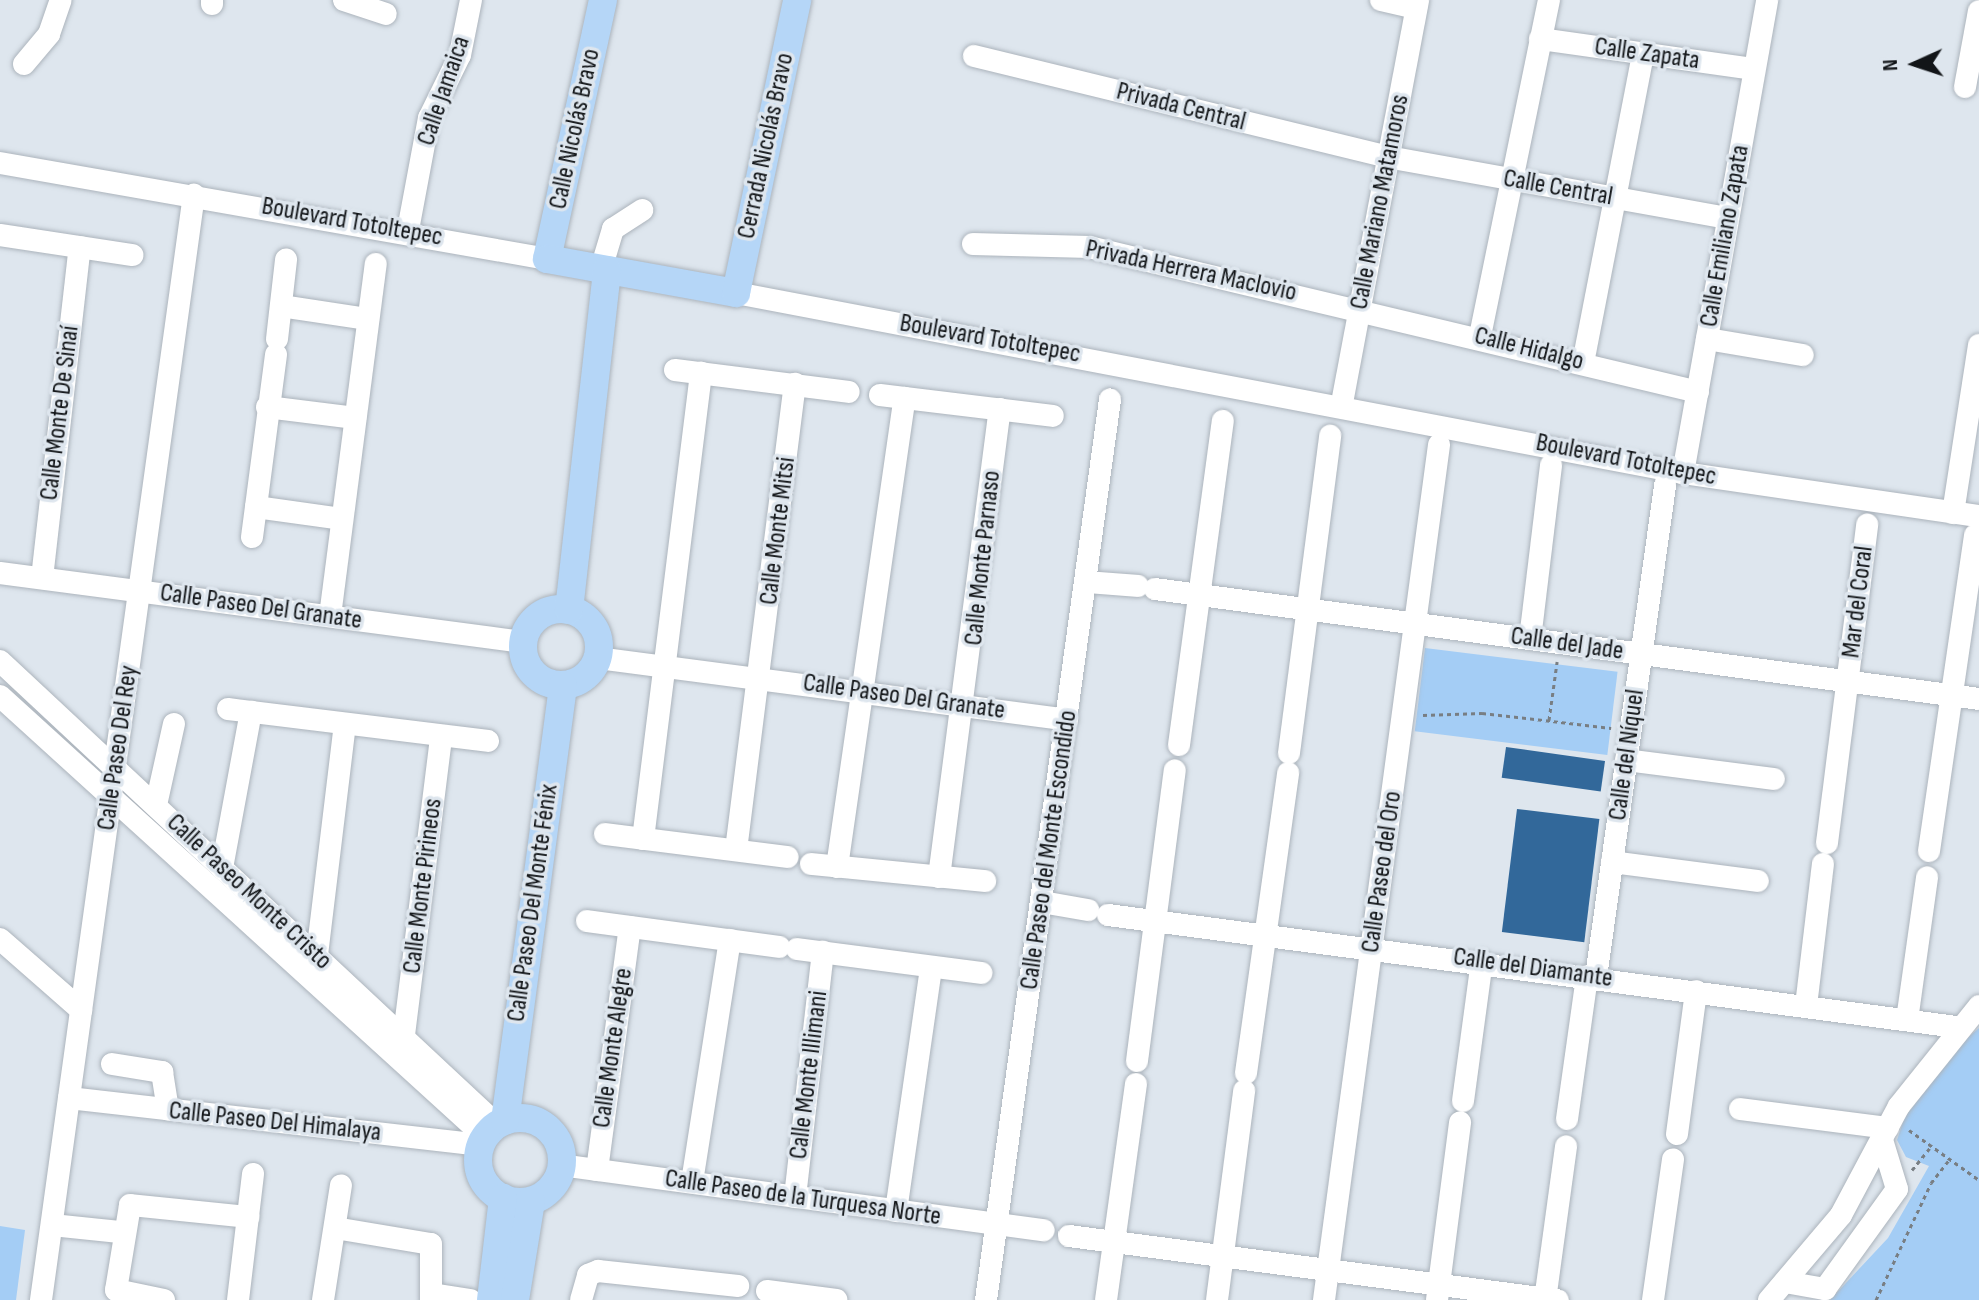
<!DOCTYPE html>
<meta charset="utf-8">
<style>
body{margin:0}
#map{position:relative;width:1979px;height:1300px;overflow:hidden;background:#dee6ee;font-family:"Sofia Sans Condensed",sans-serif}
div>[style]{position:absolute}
.green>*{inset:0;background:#a4cdf5;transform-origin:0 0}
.building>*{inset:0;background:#32689a;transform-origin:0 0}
.path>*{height:3px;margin-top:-1.5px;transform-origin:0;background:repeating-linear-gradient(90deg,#787e83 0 4px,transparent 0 8px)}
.roads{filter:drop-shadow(0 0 2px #acb4bc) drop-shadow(0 0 2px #acb4bc)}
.minor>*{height:22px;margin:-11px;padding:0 11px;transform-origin:11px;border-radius:11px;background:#fff}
.major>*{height:28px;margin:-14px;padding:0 14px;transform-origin:14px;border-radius:14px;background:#b5d6f7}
.major>.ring{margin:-14px;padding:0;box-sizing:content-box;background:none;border:28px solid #b5d6f7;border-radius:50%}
span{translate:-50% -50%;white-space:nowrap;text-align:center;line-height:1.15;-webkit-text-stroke:7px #dee6ee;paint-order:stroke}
.street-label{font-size:26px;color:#121518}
.north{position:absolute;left:1875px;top:24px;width:80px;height:80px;-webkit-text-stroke:6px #dee6ee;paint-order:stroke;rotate:267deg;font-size:22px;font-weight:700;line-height:32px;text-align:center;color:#121518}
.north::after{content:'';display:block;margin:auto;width:28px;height:36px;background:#121518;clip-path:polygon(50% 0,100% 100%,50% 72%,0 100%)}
</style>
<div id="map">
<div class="green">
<i style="left:1425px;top:648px;width:194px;height:84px;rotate:7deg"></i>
<i style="clip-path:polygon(1979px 1028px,1979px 1300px,1830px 1300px,1888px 1238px,1929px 1166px,1906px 1157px,1897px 1140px,1904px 1119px,1953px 1050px)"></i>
<i style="clip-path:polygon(0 1226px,25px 1230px,16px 1300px,0 1300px)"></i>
</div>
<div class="building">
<i style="left:1506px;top:747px;width:100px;height:31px;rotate:8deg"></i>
<i style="left:1517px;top:809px;width:83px;height:124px;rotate:7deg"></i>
</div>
<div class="path">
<i style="left:1423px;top:715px;width:59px;rotate:-1.9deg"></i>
<i style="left:1482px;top:713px;width:130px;rotate:6.6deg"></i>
<i style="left:1549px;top:720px;width:59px;rotate:-82.1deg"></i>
<i style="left:1909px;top:1130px;width:86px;rotate:35.5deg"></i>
<i style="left:1912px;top:1170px;width:28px;rotate:-51deg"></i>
<i style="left:1876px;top:1300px;width:129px;rotate:-64.8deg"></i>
<i style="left:1931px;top:1183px;width:29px;rotate:-52deg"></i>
</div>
<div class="roads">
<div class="minor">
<i style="left:344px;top:0;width:44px;rotate:18.4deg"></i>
<i style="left:1381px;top:0;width:36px;rotate:13deg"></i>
<i style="left:212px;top:4px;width:4px;rotate:-90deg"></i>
<i style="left:1540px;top:39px;width:216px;rotate:8deg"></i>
<i style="left:974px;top:56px;width:426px;rotate:13.7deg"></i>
<i style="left:1388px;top:157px;width:345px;rotate:10.2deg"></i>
<i style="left:24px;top:64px;width:39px;rotate:-50deg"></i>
<i style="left:49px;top:34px;width:36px;rotate:-71deg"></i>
<i style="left:1965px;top:87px;width:77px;rotate:-79.6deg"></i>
<i style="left:0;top:163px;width:555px;rotate:9.95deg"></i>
<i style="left:408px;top:230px;width:114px;rotate:-79.4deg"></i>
<i style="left:429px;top:118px;width:70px;rotate:-63.8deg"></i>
<i style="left:460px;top:55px;width:56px;rotate:-78.7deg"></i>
<i style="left:0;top:235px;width:134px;rotate:8.6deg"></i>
<i style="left:973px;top:244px;width:116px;rotate:1.5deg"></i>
<i style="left:1089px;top:247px;width:626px;rotate:13.39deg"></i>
<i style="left:601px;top:269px;width:42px;rotate:-73.3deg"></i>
<i style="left:613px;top:229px;width:35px;rotate:-33deg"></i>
<i style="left:736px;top:293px;width:964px;rotate:10.76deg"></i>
<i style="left:1683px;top:473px;width:299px;rotate:8.3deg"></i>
<i style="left:281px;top:306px;width:88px;rotate:8.5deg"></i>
<i style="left:1480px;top:336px;width:343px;rotate:-78.4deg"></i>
<i style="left:277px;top:339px;width:80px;rotate:-83.5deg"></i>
<i style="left:1707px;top:339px;width:97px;rotate:9.5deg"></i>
<i style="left:1583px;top:363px;width:315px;rotate:-79deg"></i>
<i style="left:675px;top:370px;width:175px;rotate:7.2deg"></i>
<i style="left:880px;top:395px;width:174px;rotate:6.9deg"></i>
<i style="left:1342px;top:403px;width:410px;rotate:-79.3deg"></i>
<i style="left:267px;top:407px;width:89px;rotate:7.1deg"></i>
<i style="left:1683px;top:473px;width:480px;rotate:-79.9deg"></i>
<i style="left:256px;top:507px;width:86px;rotate:8deg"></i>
<i style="left:1953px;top:513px;width:170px;rotate:-81.2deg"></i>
<i style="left:252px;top:537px;width:184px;rotate:-82.5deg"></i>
<i style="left:0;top:573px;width:528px;rotate:7.52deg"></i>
<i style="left:42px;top:578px;width:333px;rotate:-83.5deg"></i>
<i style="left:1086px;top:582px;width:52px;rotate:4.4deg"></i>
<i style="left:1155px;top:589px;width:831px;rotate:7.6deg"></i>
<i style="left:330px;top:616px;width:355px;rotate:-82.6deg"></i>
<i style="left:1530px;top:639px;width:175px;rotate:-83.1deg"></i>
<i style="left:598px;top:658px;width:473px;rotate:7.5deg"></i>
<i style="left:0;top:661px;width:680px;rotate:43.03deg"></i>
<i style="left:0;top:696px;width:656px;rotate:42.28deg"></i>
<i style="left:228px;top:709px;width:262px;rotate:7deg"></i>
<i style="left:1179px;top:745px;width:327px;rotate:-82.3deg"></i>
<i style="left:1289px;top:753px;width:320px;rotate:-82.6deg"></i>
<i style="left:1626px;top:760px;width:149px;rotate:7.3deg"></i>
<i style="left:156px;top:805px;width:83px;rotate:-77.5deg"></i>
<i style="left:605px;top:834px;width:184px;rotate:7.2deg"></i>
<i style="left:643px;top:839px;width:470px;rotate:-82.9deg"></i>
<i style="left:1827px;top:843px;width:321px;rotate:-82.8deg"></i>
<i style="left:736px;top:850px;width:470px;rotate:-82.8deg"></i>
<i style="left:1929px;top:851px;width:319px;rotate:-81.7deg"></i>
<i style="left:1612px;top:862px;width:147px;rotate:7.4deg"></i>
<i style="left:811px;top:864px;width:175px;rotate:5.6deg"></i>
<i style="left:837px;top:867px;width:474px;rotate:-81.8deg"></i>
<i style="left:222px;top:868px;width:159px;rotate:-79.5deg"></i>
<i style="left:939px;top:877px;width:472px;rotate:-82.6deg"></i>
<i style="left:1042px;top:902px;width:47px;rotate:9.9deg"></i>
<i style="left:1108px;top:915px;width:856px;rotate:7.52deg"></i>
<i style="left:587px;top:921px;width:194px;rotate:7.7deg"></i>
<i style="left:0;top:939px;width:108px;rotate:41.2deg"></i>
<i style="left:797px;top:949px;width:186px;rotate:7.4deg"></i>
<i style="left:317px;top:955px;width:232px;rotate:-83.1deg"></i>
<i style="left:1596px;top:977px;width:498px;rotate:-82deg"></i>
<i style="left:1806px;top:1006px;width:143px;rotate:-83.2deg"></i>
<i style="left:1907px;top:1020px;width:144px;rotate:-82deg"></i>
<i style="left:404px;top:1035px;width:300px;rotate:-82.9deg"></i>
<i style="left:1137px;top:1061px;width:293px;rotate:-82.6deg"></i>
<i style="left:112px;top:1064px;width:51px;rotate:9.1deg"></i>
<i style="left:162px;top:1072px;width:38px;rotate:81deg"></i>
<i style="left:1246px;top:1073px;width:303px;rotate:-82deg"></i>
<i style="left:69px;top:1098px;width:415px;rotate:6.5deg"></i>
<i style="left:1463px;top:1101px;width:141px;rotate:-82.3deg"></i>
<i style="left:1740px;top:1109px;width:149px;rotate:7.3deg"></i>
<i style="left:1567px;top:1119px;width:144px;rotate:-82deg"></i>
<i style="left:1677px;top:1134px;width:144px;rotate:-82.4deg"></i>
<i style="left:561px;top:1165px;width:487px;rotate:7.7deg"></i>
<i style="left:597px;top:1170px;width:245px;rotate:-82.3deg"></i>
<i style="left:692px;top:1182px;width:245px;rotate:-81.1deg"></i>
<i style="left:795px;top:1197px;width:247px;rotate:-83.5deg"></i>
<i style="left:896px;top:1211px;width:246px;rotate:-81.8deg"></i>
<i style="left:52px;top:1225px;width:68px;rotate:5.9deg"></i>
<i style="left:335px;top:1228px;width:97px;rotate:9.5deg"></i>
<i style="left:431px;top:1244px;width:56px;rotate:90deg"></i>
<i style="left:1069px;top:1236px;width:493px;rotate:7.5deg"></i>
<i style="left:1785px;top:1282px;width:41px;rotate:9.9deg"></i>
<i style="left:1825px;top:1289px;width:123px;rotate:-54.2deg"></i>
<i style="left:1897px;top:1189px;width:51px;rotate:-107deg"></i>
<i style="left:767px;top:1291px;width:70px;rotate:7.4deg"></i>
<i style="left:432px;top:1294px;width:39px;rotate:9deg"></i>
<i style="left:41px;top:1300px;width:1116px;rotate:-82.12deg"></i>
<i style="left:164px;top:1300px;width:49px;rotate:-168.2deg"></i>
<i style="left:116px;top:1290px;width:86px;rotate:-80.6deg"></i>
<i style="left:130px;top:1205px;width:119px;rotate:5.8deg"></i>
<i style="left:238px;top:1300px;width:127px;rotate:-83.2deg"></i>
<i style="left:323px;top:1300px;width:116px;rotate:-81.1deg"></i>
<i style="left:581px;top:1300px;width:26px;rotate:-74deg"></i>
<i style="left:588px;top:1275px;width:11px;rotate:-22deg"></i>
<i style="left:598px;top:1271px;width:141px;rotate:6.1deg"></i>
<i style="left:986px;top:1300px;width:909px;rotate:-82.16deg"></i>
<i style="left:1106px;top:1300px;width:218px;rotate:-82.1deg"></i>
<i style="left:1217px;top:1300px;width:211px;rotate:-82.6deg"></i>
<i style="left:1324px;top:1300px;width:863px;rotate:-82.34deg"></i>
<i style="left:1437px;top:1300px;width:179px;rotate:-82.6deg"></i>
<i style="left:1545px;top:1300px;width:155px;rotate:-82.2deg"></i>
<i style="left:1653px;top:1300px;width:142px;rotate:-81.9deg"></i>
<i style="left:1769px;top:1300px;width:111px;rotate:-49.7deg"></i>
<i style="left:1841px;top:1215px;width:123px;rotate:-62deg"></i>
<i style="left:1899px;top:1106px;width:128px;rotate:-51.3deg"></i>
</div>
<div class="major">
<i style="left:603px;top:0;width:265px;rotate:102.2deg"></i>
<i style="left:547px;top:259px;width:192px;rotate:10.2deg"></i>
<i style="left:736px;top:293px;width:299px;rotate:-78.2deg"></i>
<i class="ring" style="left:523px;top:609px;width:48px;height:48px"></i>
<i style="left:569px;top:610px;width:342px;rotate:-83.6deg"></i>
<i class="ring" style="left:478px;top:1118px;width:56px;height:56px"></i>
<i style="left:505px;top:1121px;width:439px;rotate:-82.4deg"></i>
<i style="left:491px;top:1300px;width:103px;rotate:-83.3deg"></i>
<i style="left:515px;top:1300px;width:100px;rotate:-80.8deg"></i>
</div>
</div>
<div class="street-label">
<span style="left:1647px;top:54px;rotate:8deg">Calle Zapata</span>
<span style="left:444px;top:91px;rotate:-71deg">Calle Jamaica</span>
<span style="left:1181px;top:107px;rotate:14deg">Privada Central</span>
<span style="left:575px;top:129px;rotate:-78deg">Calle Nicolás Bravo</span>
<span style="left:766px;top:146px;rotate:-78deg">Cerrada Nicolás Bravo</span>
<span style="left:1558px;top:188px;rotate:10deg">Calle Central</span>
<span style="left:1380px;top:202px;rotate:-79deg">Calle Mariano Matamoros</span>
<span style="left:352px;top:222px;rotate:10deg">Boulevard Totoltepec</span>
<span style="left:1725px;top:236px;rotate:-80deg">Calle Emiliano Zapata</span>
<span style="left:1191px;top:271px;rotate:12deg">Privada Herrera Maclovio</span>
<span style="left:990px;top:339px;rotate:10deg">Boulevard Totoltepec</span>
<span style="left:1529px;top:349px;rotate:14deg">Calle Hidalgo</span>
<span style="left:60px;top:413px;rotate:-83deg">Calle Monte De Sinaí</span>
<span style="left:1626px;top:460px;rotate:11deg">Boulevard Totoltepec</span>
<span style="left:778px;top:531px;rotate:-83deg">Calle Monte Mitsi</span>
<span style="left:983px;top:558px;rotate:-84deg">Calle Monte Parnaso</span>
<span style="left:1858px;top:602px;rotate:-83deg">Mar del Coral</span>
<span style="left:261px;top:607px;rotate:8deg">Calle Paseo Del Granate</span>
<span style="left:1567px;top:644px;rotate:8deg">Calle del Jade</span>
<span style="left:904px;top:697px;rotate:8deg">Calle Paseo Del Granate</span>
<span style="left:118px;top:748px;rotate:-82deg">Calle Paseo Del Rey</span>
<span style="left:1627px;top:755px;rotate:-82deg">Calle del Níquel</span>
<span style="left:1049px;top:850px;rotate:-82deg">Calle Paseo del Monte Escondido</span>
<span style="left:1382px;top:872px;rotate:-82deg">Calle Paseo del Oro</span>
<span style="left:423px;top:886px;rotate:-83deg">Calle Monte Pirineos</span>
<span style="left:249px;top:892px;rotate:43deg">Calle Paseo Monte Cristo</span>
<span style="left:533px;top:903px;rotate:-82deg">Calle Paseo Del Monte Fénix</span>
<span style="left:1533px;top:968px;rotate:8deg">Calle del Diamante</span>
<span style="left:613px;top:1048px;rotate:-82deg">Calle Monte Alegre</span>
<span style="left:809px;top:1075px;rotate:-83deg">Calle Monte Illimani</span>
<span style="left:275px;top:1122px;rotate:6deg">Calle Paseo Del Himalaya</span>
<span style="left:803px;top:1198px;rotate:8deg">Calle Paseo de la Turquesa Norte</span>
</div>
<div class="north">N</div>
</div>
